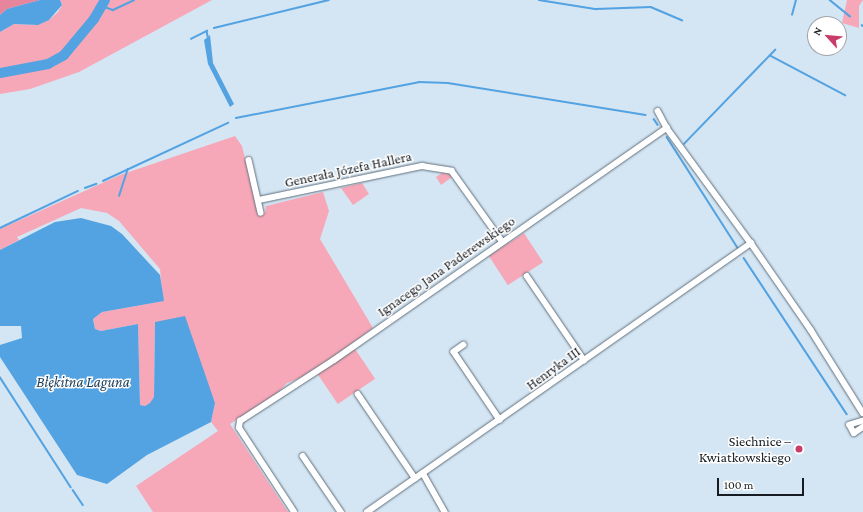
<!DOCTYPE html>
<meta charset="utf-8">
<style>
body{margin:0}
#map{position:relative;width:863px;height:512px;overflow:hidden;background:#d4e5f3;font-family:"Crimson Pro",serif}
div>[style]{position:absolute}
.green>*{inset:0;background:#f7a8b8;transform-origin:0 0}
.forest>*{inset:0;background:#e6859b}
.water>*{inset:0;background:#53a2e1}
.stream>*{height:1.5px;margin:-0.75px;padding:0 0.75px;transform-origin:0.75px;border-radius:0.75px;background:#53a2e1}
.river>*{height:10px;margin:-5px;padding:0 5px;transform-origin:5px;border-radius:5px;background:#53a2e1}
.roads{filter:drop-shadow(0 0 1px #61707d) drop-shadow(0 0 1px #61707d)}
.street>*{height:5.5px;margin:-2.75px;padding:0 2.75px;transform-origin:2.75px;border-radius:2.75px;background:#fff}
.dots>*{width:11px;height:11px;translate:-50% -50%;box-sizing:border-box;border:2px solid #fff;border-radius:50%}
span{translate:-50% -50%;white-space:nowrap;text-align:center;line-height:1.15;-webkit-text-stroke:3px #fff;paint-order:stroke}
.street-label{font-size:14px;color:#161c22}
.poi-label{font-size:14px;color:#161c22}
.right{translate:-100% -50%;text-align:right}
.water-label{font-size:15px;color:#1d3e58;font-style:italic}
.north{position:absolute;left:807px;top:16px;width:40px;height:40px;box-sizing:border-box;background:#fff;border:1px solid #a2a4a7;border-radius:50%;rotate:297deg;font-size:11px;font-weight:700;line-height:16px;text-align:center;color:#161c22}
.north::after{content:'';display:block;margin:auto;width:14px;height:18px;background:#c93c68;clip-path:polygon(50% 0,100% 100%,50% 72%,0 100%)}
.scale{position:absolute;left:717px;top:478px;width:87px;height:18px;box-sizing:border-box;border:2px solid #161c22;border-top:0;padding-left:5px;font-size:12px;line-height:14px;white-space:nowrap;color:#161c22;-webkit-text-stroke:3px #fff;paint-order:stroke}
</style>
<div id="map">
<div class="green">
<i style="clip-path:polygon(60px 0,212px 0,79px 72px,30px 89px,0 94px,0 32px,14px 24px,37px 25px,49px 20px,58px 12px,62px 5px)"></i>
<i style="clip-path:polygon(847px 0,863px 0,859px 6px,859px 28px,842px 23px)"></i>
<i style="clip-path:polygon(235px 136px,242px 146px,259px 214px,265px 213px,266px 206px,323px 192px,329px 211px,320px 239px,373px 328px,308px 375px,287px 383px,277px 394px,230px 424px,288px 512px,153px 512px,136px 486px,218px 431px,211px 422px,215px 403px,195px 349px,155px 322px,154px 397px,151px 403px,145px 406px,140px 405px,138px 324px,101px 331px,95px 329px,93px 319px,102px 312px,163px 301px,160px 269px,119px 221px,107px 213px,81px 208px,17px 237px,19px 240px,0 250px,0 229px,120px 175px)"></i>
<i style="clip-path:polygon(442px 173px,449px 174px,452px 177px,441px 185px,436px 177px)"></i>
<i style="clip-path:polygon(362px 183px,369px 194px,353px 205px,341px 188px)"></i>
<i style="left:524px;top:233px;width:35px;height:42px;rotate:57deg"></i>
<i style="left:355px;top:349px;width:36px;height:45px;rotate:56deg"></i>
</div>
<div class="forest">
<i style="clip-path:polygon(0 0,40px 0,7px 9px,0 15px)"></i>
</div>
<div class="water">
<i style="clip-path:polygon(40px 0,60px 0,62px 5px,49px 20px,38px 25px,14px 24px,0 32px,0 15px,7px 9px)"></i>
<i style="clip-path:polygon(210px 35px,213px 63px,234px 104px,230px 107px,208px 64px,204px 40px)"></i>
<i style="clip-path:polygon(81px 218px,111px 226px,122px 234px,160px 275px,164px 301px,102px 312px,93px 319px,95px 329px,101px 331px,138px 324px,140px 405px,145px 406px,150px 403px,154px 397px,155px 322px,185px 316px,215px 403px,211px 422px,147px 455px,107px 484px,77px 475px,0 357px,0 345px,22px 338px,21px 326px,0 326px,0 250px,55px 222px)"></i>
</div>
<div class="stream">
<i style="left:539px;top:0;width:58px;rotate:9deg"></i>
<i style="left:596px;top:9px;width:55px;rotate:-2.1deg"></i>
<i style="left:651px;top:7px;width:34px;rotate:23deg"></i>
<i style="left:830px;top:0;width:26px;rotate:39deg"></i>
<i style="left:102px;top:6px;width:12px;rotate:20deg"></i>
<i style="left:113px;top:10px;width:23px;rotate:-25deg"></i>
<i style="left:792px;top:15px;width:16px;rotate:-75deg"></i>
<i style="left:862px;top:25px;width:1px;rotate:45deg"></i>
<i style="left:214px;top:28px;width:118px;rotate:-13.7deg"></i>
<i style="left:191px;top:39px;width:18px;rotate:-27deg"></i>
<i style="left:207px;top:31px;width:5px;rotate:79deg"></i>
<i style="left:771px;top:56px;width:84px;rotate:27.8deg"></i>
<i style="left:236px;top:118px;width:187px;rotate:-11.1deg"></i>
<i style="left:419px;top:82px;width:29px;rotate:2deg"></i>
<i style="left:448px;top:83px;width:200px;rotate:9.2deg"></i>
<i style="left:654px;top:119px;width:7px;rotate:56deg"></i>
<i style="left:667px;top:137px;width:132px;rotate:57.4deg"></i>
<i style="left:684px;top:144px;width:131px;rotate:-45.9deg"></i>
<i style="left:103px;top:181px;width:138px;rotate:-24.9deg"></i>
<i style="left:85px;top:188px;width:12px;rotate:-20deg"></i>
<i style="left:119px;top:196px;width:28px;rotate:-72deg"></i>
<i style="left:0;top:228px;width:86px;rotate:-25.4deg"></i>
<i style="left:744px;top:258px;width:187px;rotate:56.6deg"></i>
<i style="left:0;top:377px;width:131px;rotate:57.2deg"></i>
<i style="left:73px;top:490px;width:18px;rotate:56deg"></i>
</div>
<div class="river">
<i style="left:0;top:73px;width:49px;rotate:-10.6deg"></i>
<i style="left:48px;top:64px;width:18px;rotate:-29deg"></i>
<i style="left:64px;top:55px;width:47px;rotate:-50.2deg"></i>
<i style="left:94px;top:19px;width:22px;rotate:-60deg"></i>
</div>
<div class="roads">
<div class="street">
<i style="left:658px;top:111px;width:19px;rotate:62deg"></i>
<i style="left:667px;top:128px;width:142px;rotate:53.9deg"></i>
<i style="left:751px;top:243px;width:106px;rotate:55.4deg"></i>
<i style="left:811px;top:330px;width:98px;rotate:57.9deg"></i>
<i style="left:249px;top:160px;width:54px;rotate:77.2deg"></i>
<i style="left:259px;top:200px;width:167px;rotate:-11.8deg"></i>
<i style="left:422px;top:166px;width:30px;rotate:9deg"></i>
<i style="left:452px;top:171px;width:86px;rotate:54.5deg"></i>
<i style="left:527px;top:276px;width:102px;rotate:55.8deg"></i>
<i style="left:464px;top:345px;width:12px;rotate:145deg"></i>
<i style="left:454px;top:352px;width:82px;rotate:55.9deg"></i>
<i style="left:358px;top:394px;width:102px;rotate:55.8deg"></i>
<i style="left:863px;top:421px;width:14px;rotate:163deg"></i>
<i style="left:850px;top:425px;width:9px;rotate:63deg"></i>
<i style="left:854px;top:433px;width:11px;rotate:-34deg"></i>
<i style="left:303px;top:456px;width:68px;rotate:55.8deg"></i>
<i style="left:423px;top:473px;width:45px;rotate:60.6deg"></i>
<i style="left:294px;top:512px;width:100px;rotate:-123.2deg"></i>
<i style="left:239px;top:428px;width:7px;rotate:-82deg"></i>
<i style="left:240px;top:421px;width:112px;rotate:-33deg"></i>
<i style="left:334px;top:360px;width:406px;rotate:-34.9deg"></i>
<i style="left:367px;top:512px;width:469px;rotate:-35deg"></i>
</div>
</div>
<div class="dots">
<i style="left:799px;top:449px;background:#c93c68"></i>
</div>
<div class="street-label">
<span style="left:348px;top:169px;rotate:-12deg">Generała Józefa Hallera</span>
<span style="left:446px;top:266px;rotate:-35deg">Ignacego Jana Paderewskiego</span>
<span style="left:553px;top:368px;rotate:-36deg">Henryka III</span>
</div>
<div class="poi-label">
<span class="right" style="left:791px;top:449px">Siechnice –<br>Kwiatkowskiego</span>
</div>
<div class="water-label">
<span style="left:83px;top:383px">Błękitna Laguna</span>
</div>
<div class="north">N</div>
<div class="scale">100 m</div>
</div>
